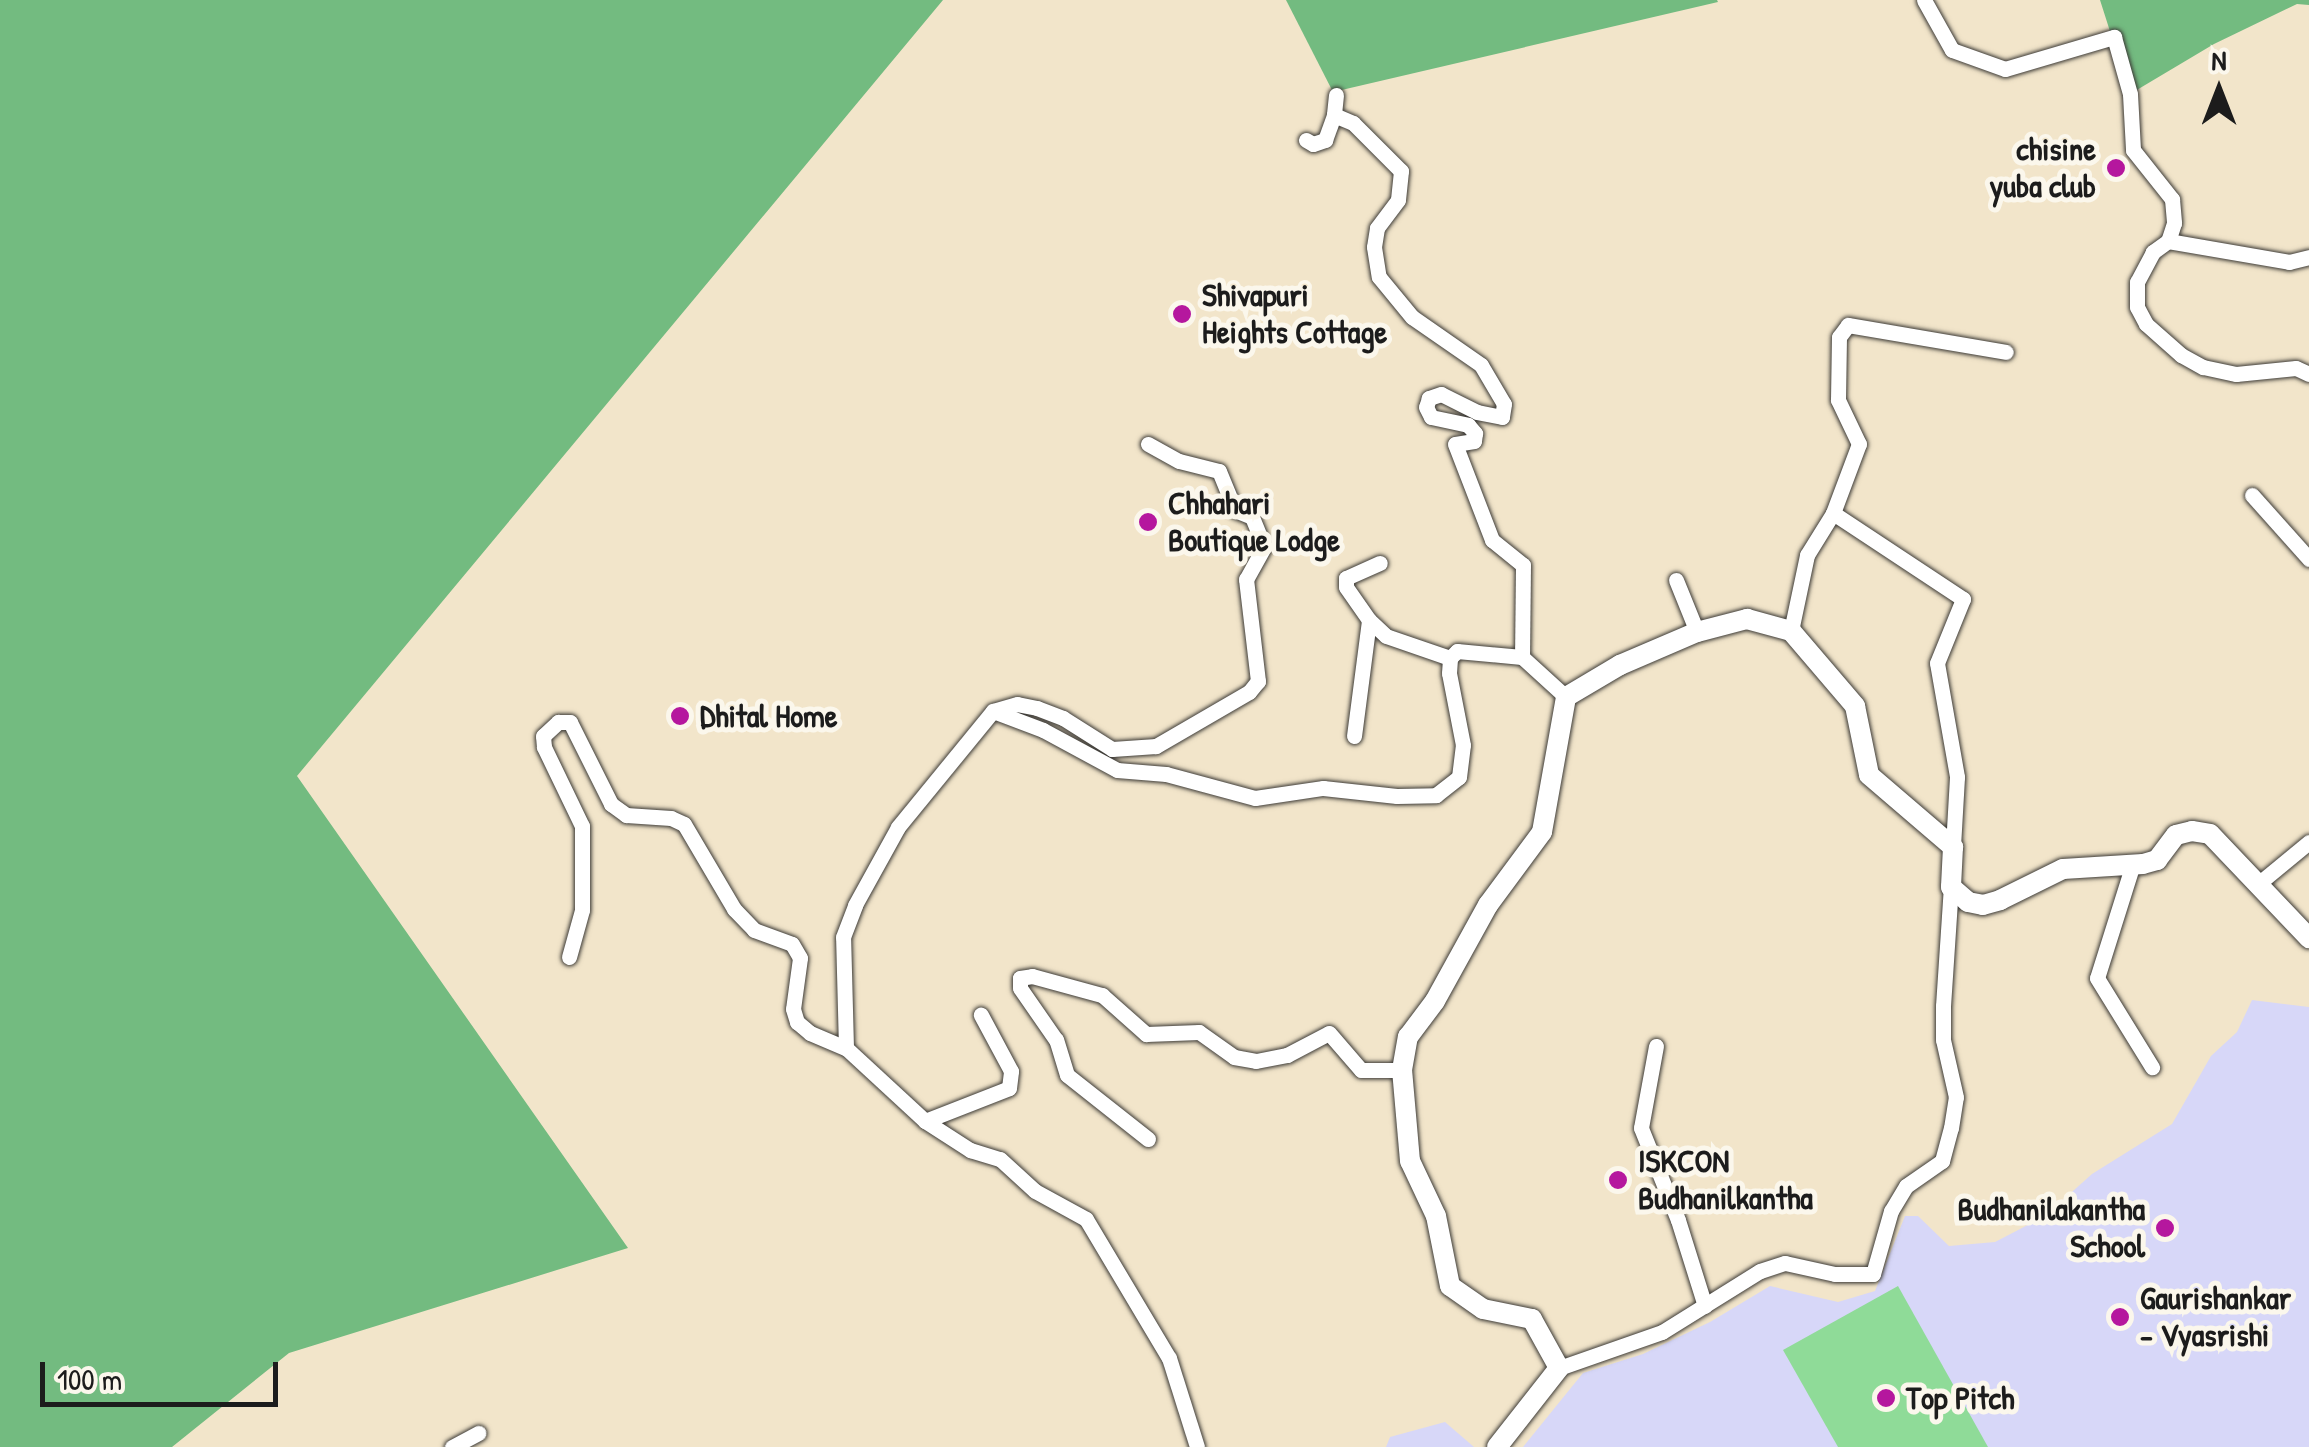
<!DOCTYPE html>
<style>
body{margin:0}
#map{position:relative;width:2309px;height:1447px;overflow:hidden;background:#f2e5ca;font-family:"Patrick Hand",sans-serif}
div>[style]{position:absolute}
.built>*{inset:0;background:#d7d7f8}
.green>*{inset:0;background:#8fdb98}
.forest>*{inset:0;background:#73bb80}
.roads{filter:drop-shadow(0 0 2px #3c3a36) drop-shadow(0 0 2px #3c3a36)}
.street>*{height:15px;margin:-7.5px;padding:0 7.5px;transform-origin:7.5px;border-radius:7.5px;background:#fff}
.secondary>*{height:20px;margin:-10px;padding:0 10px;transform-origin:10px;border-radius:10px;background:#fff}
.dots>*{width:28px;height:28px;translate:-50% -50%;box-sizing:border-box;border:5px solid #fbf7ec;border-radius:50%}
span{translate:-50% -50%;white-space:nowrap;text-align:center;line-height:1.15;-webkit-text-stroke:10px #fbf7ec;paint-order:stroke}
.poi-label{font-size:32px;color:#1c1c1c;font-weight:700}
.right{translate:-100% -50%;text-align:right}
.left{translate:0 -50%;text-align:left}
.north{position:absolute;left:2169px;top:40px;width:100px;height:100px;-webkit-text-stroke:8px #fbf7ec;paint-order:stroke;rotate:0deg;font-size:28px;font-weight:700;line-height:40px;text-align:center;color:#1c1c1c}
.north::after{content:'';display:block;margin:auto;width:35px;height:45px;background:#1c1c1c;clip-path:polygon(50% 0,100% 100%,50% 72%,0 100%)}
.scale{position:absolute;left:40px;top:1362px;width:238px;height:45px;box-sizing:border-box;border:5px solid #1c1c1c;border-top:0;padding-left:12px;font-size:30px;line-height:35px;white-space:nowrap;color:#1c1c1c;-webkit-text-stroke:8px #fbf7ec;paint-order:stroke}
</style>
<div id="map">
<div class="built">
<i style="clip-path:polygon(2252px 1000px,2309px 1007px,2309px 1447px,1523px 1447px,1583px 1373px,1643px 1354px,1710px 1322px,1770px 1286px,1838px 1302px,1875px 1291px,1905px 1216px,1918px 1216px,1949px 1246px,1995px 1242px,2045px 1216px,2092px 1174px,2172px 1124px,2211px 1056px,2237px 1032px)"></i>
<i style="clip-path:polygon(1445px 1422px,1474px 1447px,1386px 1447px,1390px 1437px)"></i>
</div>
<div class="green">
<i style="clip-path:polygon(1898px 1286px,1988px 1447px,1838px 1447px,1783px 1350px)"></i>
</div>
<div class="forest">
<i style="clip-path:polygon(0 0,943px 0,297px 776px,628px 1248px,289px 1353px,172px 1447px,0 1447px)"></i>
<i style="clip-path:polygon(1286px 0,1717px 0,1718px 2px,1333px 92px)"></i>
<i style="clip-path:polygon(2100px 0,2309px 0,2309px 5px,2297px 4px,2214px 44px,2130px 94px)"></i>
</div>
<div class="roads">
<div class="street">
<i style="left:1924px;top:0;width:57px;rotate:60.8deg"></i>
<i style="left:1952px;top:50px;width:56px;rotate:19.7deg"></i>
<i style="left:2005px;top:69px;width:114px;rotate:-16.4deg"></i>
<i style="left:2114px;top:37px;width:59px;rotate:74.3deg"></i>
<i style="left:2130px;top:94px;width:56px;rotate:86.9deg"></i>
<i style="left:2133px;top:150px;width:63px;rotate:51.5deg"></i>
<i style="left:2172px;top:199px;width:24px;rotate:85deg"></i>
<i style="left:2174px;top:223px;width:19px;rotate:108deg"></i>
<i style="left:2168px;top:241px;width:123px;rotate:9.8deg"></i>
<i style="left:2289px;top:262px;width:21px;rotate:-14deg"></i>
<i style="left:1336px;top:95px;width:20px;rotate:96deg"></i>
<i style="left:1334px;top:115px;width:21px;rotate:23deg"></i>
<i style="left:1353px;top:123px;width:68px;rotate:45deg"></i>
<i style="left:1401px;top:171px;width:29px;rotate:96deg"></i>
<i style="left:1398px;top:200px;width:35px;rotate:127deg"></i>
<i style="left:1377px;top:228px;width:19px;rotate:99deg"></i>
<i style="left:1374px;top:247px;width:30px;rotate:81deg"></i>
<i style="left:1379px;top:277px;width:52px;rotate:50.5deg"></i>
<i style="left:1412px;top:317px;width:84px;rotate:34.8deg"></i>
<i style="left:1481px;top:365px;width:45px;rotate:59.5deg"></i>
<i style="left:1504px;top:404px;width:13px;rotate:99deg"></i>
<i style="left:1502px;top:417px;width:25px;rotate:-169deg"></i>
<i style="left:1477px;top:412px;width:40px;rotate:-153.4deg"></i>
<i style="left:1441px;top:394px;width:13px;rotate:162deg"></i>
<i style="left:1429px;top:398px;width:9px;rotate:108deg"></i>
<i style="left:1426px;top:407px;width:11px;rotate:63deg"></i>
<i style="left:1431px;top:417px;width:38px;rotate:12deg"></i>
<i style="left:1468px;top:425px;width:11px;rotate:49deg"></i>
<i style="left:1475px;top:433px;width:8px;rotate:97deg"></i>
<i style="left:1474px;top:441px;width:19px;rotate:171deg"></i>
<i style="left:1455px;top:444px;width:103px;rotate:68.9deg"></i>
<i style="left:1492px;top:540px;width:40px;rotate:39deg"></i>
<i style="left:1523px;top:565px;width:92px;rotate:90.6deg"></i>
<i style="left:1306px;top:140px;width:8px;rotate:30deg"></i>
<i style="left:1313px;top:144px;width:13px;rotate:-18deg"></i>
<i style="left:1325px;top:140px;width:27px;rotate:-70deg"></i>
<i style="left:2168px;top:241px;width:19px;rotate:144deg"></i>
<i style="left:2153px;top:252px;width:34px;rotate:118deg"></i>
<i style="left:2137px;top:282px;width:25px;rotate:90deg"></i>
<i style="left:2137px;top:307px;width:19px;rotate:62deg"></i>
<i style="left:2146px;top:324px;width:47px;rotate:41.5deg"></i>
<i style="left:2181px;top:355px;width:25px;rotate:29deg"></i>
<i style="left:2203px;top:367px;width:34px;rotate:12deg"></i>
<i style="left:2236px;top:374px;width:60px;rotate:-5.7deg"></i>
<i style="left:2296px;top:368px;width:14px;rotate:25deg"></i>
<i style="left:1148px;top:444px;width:35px;rotate:29deg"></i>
<i style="left:1179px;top:461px;width:41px;rotate:14deg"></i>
<i style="left:1219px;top:471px;width:42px;rotate:67.7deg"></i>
<i style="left:1235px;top:510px;width:18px;rotate:22deg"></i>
<i style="left:1252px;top:517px;width:32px;rotate:68deg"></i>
<i style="left:1264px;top:547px;width:37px;rotate:119deg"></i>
<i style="left:1246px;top:579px;width:103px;rotate:83.3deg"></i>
<i style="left:1258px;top:681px;width:14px;rotate:129deg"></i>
<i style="left:1249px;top:692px;width:108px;rotate:149.9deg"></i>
<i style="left:1156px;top:746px;width:44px;rotate:176.1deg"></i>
<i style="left:1112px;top:749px;width:58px;rotate:-147.7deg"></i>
<i style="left:1063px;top:718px;width:28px;rotate:-159deg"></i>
<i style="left:1037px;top:708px;width:20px;rotate:-169deg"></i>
<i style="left:1017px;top:704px;width:25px;rotate:164deg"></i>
<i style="left:993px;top:711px;width:53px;rotate:20.8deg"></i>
<i style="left:1043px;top:730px;width:84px;rotate:28.4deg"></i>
<i style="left:1117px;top:770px;width:49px;rotate:4.7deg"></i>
<i style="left:1166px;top:774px;width:92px;rotate:15.1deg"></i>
<i style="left:1255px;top:798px;width:69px;rotate:-8.4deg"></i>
<i style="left:1323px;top:788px;width:74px;rotate:6.2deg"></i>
<i style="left:1397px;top:796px;width:39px;rotate:-1deg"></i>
<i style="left:1436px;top:795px;width:29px;rotate:-38deg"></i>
<i style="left:1459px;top:777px;width:32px;rotate:-83deg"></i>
<i style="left:1463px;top:745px;width:73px;rotate:-101deg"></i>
<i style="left:1449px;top:673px;width:15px;rotate:-86deg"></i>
<i style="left:1450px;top:658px;width:10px;rotate:-45deg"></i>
<i style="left:1457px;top:651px;width:65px;rotate:5.3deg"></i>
<i style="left:1522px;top:657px;width:59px;rotate:42.3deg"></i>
<i style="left:2252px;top:495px;width:86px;rotate:48.3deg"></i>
<i style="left:1833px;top:513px;width:156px;rotate:33.5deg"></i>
<i style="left:1963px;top:599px;width:69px;rotate:112.1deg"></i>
<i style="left:1937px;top:663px;width:116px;rotate:80deg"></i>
<i style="left:1957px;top:777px;width:70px;rotate:93.3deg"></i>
<i style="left:1676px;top:580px;width:56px;rotate:68deg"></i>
<i style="left:1369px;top:620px;width:40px;rotate:-124.9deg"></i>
<i style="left:1346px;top:587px;width:9px;rotate:-90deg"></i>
<i style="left:1346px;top:578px;width:37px;rotate:-24deg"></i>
<i style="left:1791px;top:631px;width:78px;rotate:-78.1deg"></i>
<i style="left:1807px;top:555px;width:49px;rotate:-58.2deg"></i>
<i style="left:1833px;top:513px;width:74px;rotate:-69.4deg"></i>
<i style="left:1859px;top:444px;width:49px;rotate:-115.5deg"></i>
<i style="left:1838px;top:400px;width:63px;rotate:-89.1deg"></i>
<i style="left:1839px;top:337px;width:15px;rotate:-53deg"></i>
<i style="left:1848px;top:325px;width:160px;rotate:9.7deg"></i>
<i style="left:1354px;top:736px;width:117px;rotate:-82.6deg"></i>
<i style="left:1369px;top:620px;width:23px;rotate:43deg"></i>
<i style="left:1386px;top:636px;width:68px;rotate:19deg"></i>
<i style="left:2132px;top:867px;width:116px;rotate:107.5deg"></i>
<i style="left:2097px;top:978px;width:105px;rotate:58.3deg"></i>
<i style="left:2258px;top:884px;width:66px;rotate:-39.5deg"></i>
<i style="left:569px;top:957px;width:49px;rotate:-74.5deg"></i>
<i style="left:582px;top:910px;width:84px;rotate:-90deg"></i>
<i style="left:582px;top:826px;width:88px;rotate:-115.7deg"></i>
<i style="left:544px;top:747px;width:11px;rotate:-95deg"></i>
<i style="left:543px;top:736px;width:21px;rotate:-43deg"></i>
<i style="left:558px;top:722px;width:12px"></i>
<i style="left:570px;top:722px;width:92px;rotate:63.4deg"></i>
<i style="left:611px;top:804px;width:19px;rotate:36deg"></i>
<i style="left:626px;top:815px;width:45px;rotate:3.8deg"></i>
<i style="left:671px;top:818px;width:14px;rotate:25deg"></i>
<i style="left:684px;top:824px;width:99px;rotate:59.5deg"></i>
<i style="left:734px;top:909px;width:29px;rotate:46deg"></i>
<i style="left:754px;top:930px;width:40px;rotate:20.2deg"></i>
<i style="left:792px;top:944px;width:16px;rotate:60deg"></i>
<i style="left:800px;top:958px;width:51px;rotate:97.8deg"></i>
<i style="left:793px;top:1009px;width:14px;rotate:73deg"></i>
<i style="left:797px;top:1022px;width:17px;rotate:40deg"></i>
<i style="left:810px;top:1033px;width:39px;rotate:23deg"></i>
<i style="left:846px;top:1048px;width:108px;rotate:42.7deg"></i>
<i style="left:925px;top:1121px;width:54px;rotate:32.8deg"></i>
<i style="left:970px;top:1150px;width:31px;rotate:17deg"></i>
<i style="left:1000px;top:1159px;width:47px;rotate:42.4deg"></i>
<i style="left:1035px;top:1191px;width:58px;rotate:28.8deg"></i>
<i style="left:1086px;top:1219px;width:162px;rotate:59.2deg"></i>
<i style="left:1169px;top:1358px;width:93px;rotate:72.5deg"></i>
<i style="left:1656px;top:1046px;width:83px;rotate:100.4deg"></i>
<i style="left:1641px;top:1128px;width:99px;rotate:68.1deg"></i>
<i style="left:1678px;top:1220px;width:90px;rotate:72.6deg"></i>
<i style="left:846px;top:1048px;width:111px;rotate:-91.5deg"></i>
<i style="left:843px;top:937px;width:34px;rotate:-69deg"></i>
<i style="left:855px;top:905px;width:89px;rotate:-61.1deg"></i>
<i style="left:898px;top:827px;width:150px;rotate:-50.7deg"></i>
<i style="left:925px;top:1121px;width:90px;rotate:-21.4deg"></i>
<i style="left:1009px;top:1088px;width:17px;rotate:-83deg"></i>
<i style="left:1011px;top:1071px;width:64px;rotate:-118.2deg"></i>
<i style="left:1148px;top:1139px;width:103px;rotate:-141.7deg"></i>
<i style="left:1067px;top:1075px;width:37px;rotate:-107deg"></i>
<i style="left:1056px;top:1040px;width:63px;rotate:-124.7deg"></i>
<i style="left:1020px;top:988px;width:10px;rotate:-90deg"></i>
<i style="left:1020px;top:978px;width:12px;rotate:-9deg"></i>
<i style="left:1032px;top:976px;width:73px;rotate:15.2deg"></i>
<i style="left:1102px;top:995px;width:59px;rotate:41.6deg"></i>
<i style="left:1146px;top:1034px;width:53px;rotate:-2.2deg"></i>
<i style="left:1199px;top:1032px;width:43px;rotate:35.5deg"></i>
<i style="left:1234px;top:1057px;width:22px;rotate:10deg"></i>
<i style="left:1256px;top:1061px;width:32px;rotate:-11deg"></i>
<i style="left:1287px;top:1055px;width:47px;rotate:-27.6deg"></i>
<i style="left:1329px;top:1033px;width:49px;rotate:49.1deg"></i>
<i style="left:1361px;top:1070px;width:41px"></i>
<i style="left:1559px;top:1368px;width:109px;rotate:-19.3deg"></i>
<i style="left:1662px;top:1332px;width:115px;rotate:-31.9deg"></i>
<i style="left:1760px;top:1271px;width:26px;rotate:-18deg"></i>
<i style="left:1785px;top:1263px;width:51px;rotate:12.4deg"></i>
<i style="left:1835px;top:1274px;width:38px"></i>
<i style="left:1873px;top:1274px;width:66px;rotate:-74.1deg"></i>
<i style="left:1891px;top:1211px;width:29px;rotate:-59deg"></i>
<i style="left:1906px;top:1186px;width:44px;rotate:-34.8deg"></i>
<i style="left:1942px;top:1161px;width:34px;rotate:-75deg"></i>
<i style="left:1951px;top:1128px;width:31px;rotate:-81deg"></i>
<i style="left:1956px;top:1097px;width:58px;rotate:-102.8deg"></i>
<i style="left:1943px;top:1040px;width:34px;rotate:-90deg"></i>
<i style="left:1943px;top:1006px;width:119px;rotate:-86.2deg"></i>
<i style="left:452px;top:1447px;width:30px;rotate:-28deg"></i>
</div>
<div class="secondary">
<i style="left:1497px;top:1447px;width:100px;rotate:-51.9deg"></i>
<i style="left:1559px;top:1368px;width:56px;rotate:-118.9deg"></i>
<i style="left:1532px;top:1319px;width:50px;rotate:-168.5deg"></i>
<i style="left:1483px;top:1309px;width:40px;rotate:-145.1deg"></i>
<i style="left:1450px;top:1286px;width:71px;rotate:-101.3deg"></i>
<i style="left:1436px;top:1216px;width:61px;rotate:-115.3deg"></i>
<i style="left:1410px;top:1161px;width:91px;rotate:-95deg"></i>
<i style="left:1402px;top:1070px;width:34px;rotate:-80deg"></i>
<i style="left:1408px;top:1037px;width:45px;rotate:-53.1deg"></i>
<i style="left:1435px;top:1001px;width:110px;rotate:-61.1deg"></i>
<i style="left:1488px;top:905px;width:91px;rotate:-53.5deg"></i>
<i style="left:1542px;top:832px;width:137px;rotate:-79.9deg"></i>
<i style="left:1566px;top:697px;width:63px;rotate:-30.7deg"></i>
<i style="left:1620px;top:665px;width:84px;rotate:-23.2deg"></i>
<i style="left:1697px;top:632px;width:52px;rotate:-14.6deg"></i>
<i style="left:1747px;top:619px;width:46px;rotate:15.3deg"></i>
<i style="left:1791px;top:631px;width:99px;rotate:49.5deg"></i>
<i style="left:1855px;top:706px;width:70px;rotate:78.5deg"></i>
<i style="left:1869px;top:775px;width:111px;rotate:40.6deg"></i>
<i style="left:1953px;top:847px;width:40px;rotate:92.9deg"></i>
<i style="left:1951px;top:887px;width:23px;rotate:41deg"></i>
<i style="left:1968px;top:902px;width:15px;rotate:11deg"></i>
<i style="left:1983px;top:905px;width:18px;rotate:-16deg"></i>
<i style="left:2000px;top:900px;width:70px;rotate:-26.2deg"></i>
<i style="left:2063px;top:869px;width:80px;rotate:-3.6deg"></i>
<i style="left:2143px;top:864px;width:15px;rotate:-16deg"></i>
<i style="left:2157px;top:860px;width:31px;rotate:-53deg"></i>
<i style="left:2176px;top:835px;width:16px;rotate:-14deg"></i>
<i style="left:2192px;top:831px;width:18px;rotate:9deg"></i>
<i style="left:2210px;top:834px;width:144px;rotate:46.4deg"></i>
</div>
</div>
<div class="dots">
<i style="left:2116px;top:168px;background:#b5179e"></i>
<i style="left:1182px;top:314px;background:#b5179e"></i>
<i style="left:1148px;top:522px;background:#b5179e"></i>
<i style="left:680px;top:716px;background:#b5179e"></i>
<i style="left:1618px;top:1180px;background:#b5179e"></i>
<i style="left:2165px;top:1228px;background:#b5179e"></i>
<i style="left:2120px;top:1317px;background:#b5179e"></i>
<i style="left:1886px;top:1398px;background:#b5179e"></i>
</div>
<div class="poi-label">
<span class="right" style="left:2096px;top:168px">chisine<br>yuba club</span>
<span class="left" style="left:1202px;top:314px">Shivapuri<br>Heights Cottage</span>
<span class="left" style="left:1168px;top:522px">Chhahari<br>Boutique Lodge</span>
<span class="left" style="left:700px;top:716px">Dhital Home</span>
<span class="left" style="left:1638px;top:1180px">ISKCON<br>Budhanilkantha</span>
<span class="right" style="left:2145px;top:1228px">Budhanilakantha<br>School</span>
<span class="left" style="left:2140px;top:1317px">Gaurishankar<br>- Vyasrishi</span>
<span class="left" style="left:1906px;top:1398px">Top Pitch</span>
</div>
<div class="north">N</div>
<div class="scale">100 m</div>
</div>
